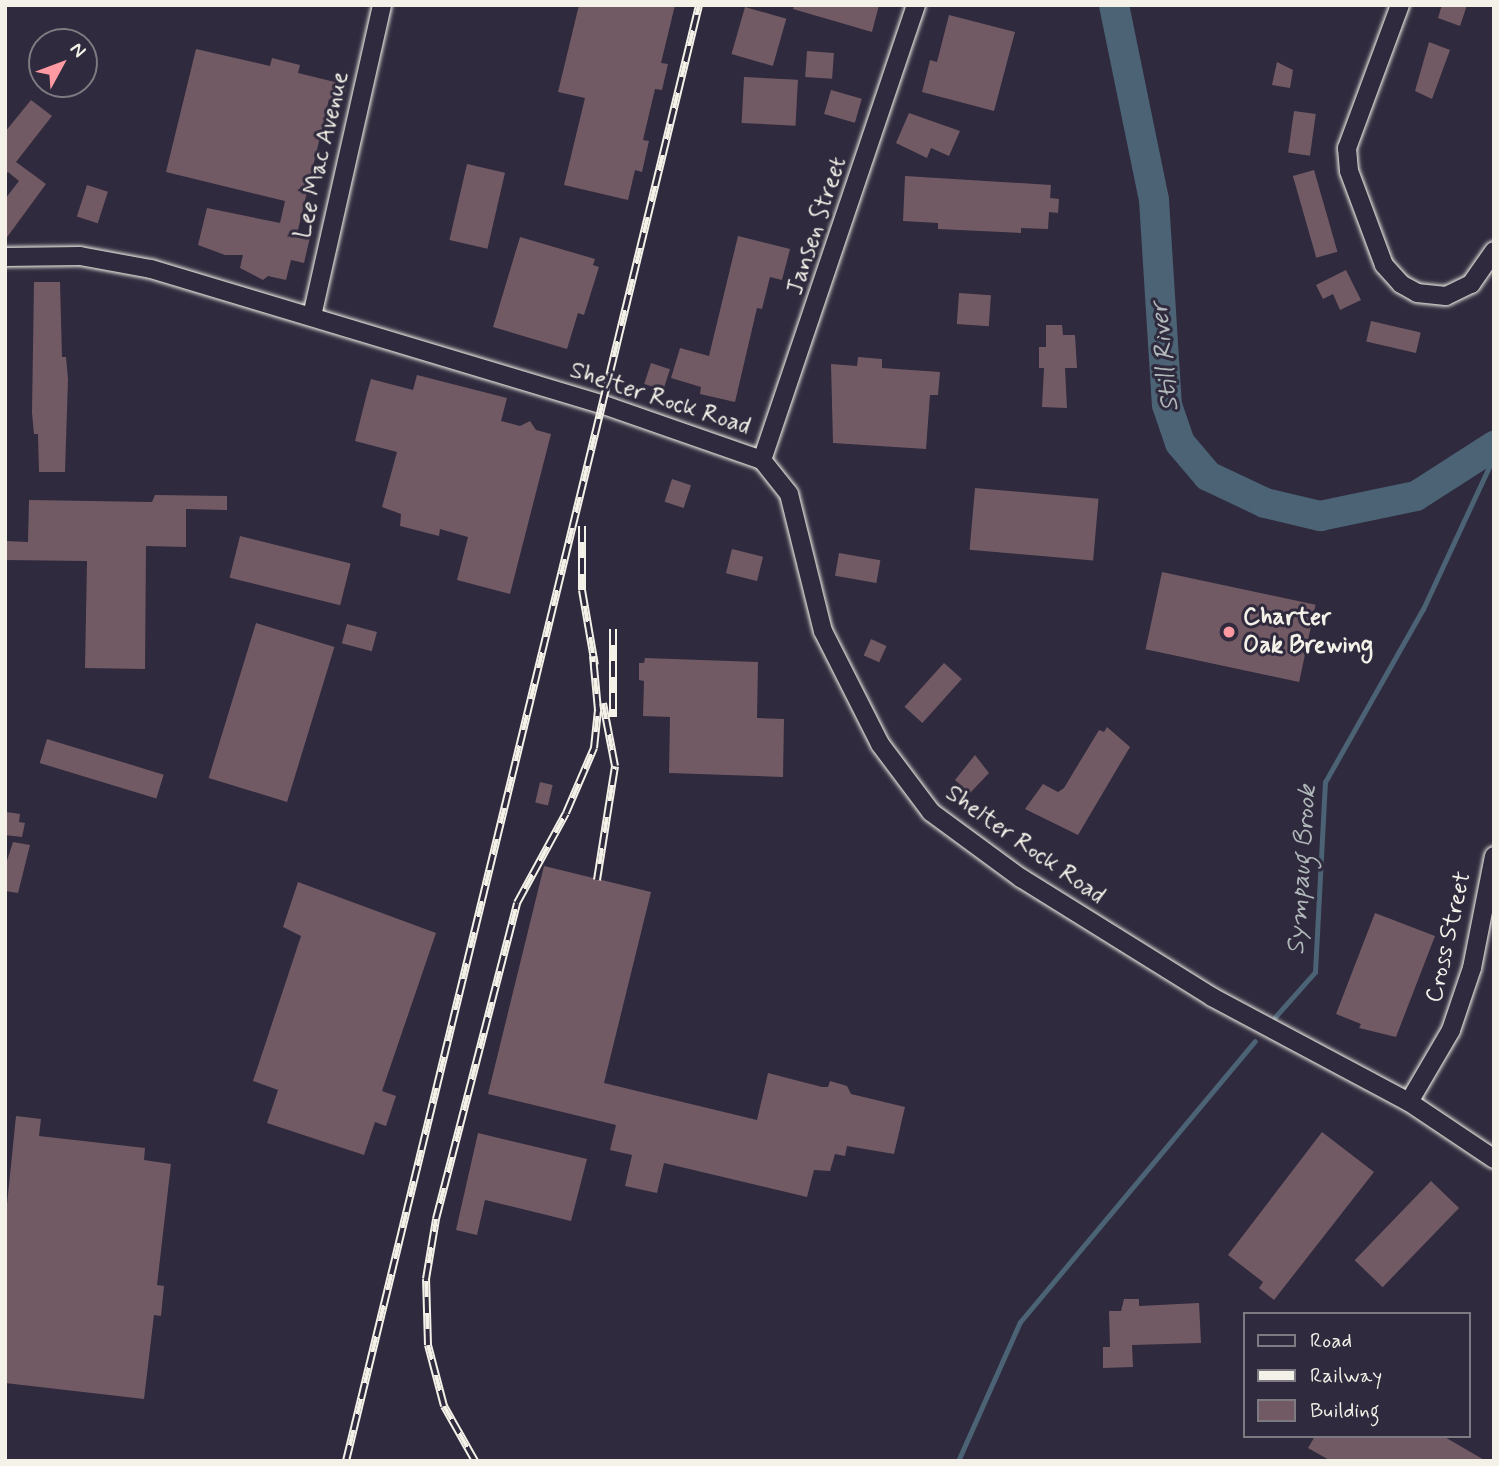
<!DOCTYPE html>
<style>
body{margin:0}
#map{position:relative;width:1499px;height:1466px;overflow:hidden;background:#2f2a3d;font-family:Mynerve,sans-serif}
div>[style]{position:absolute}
.stream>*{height:5px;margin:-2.5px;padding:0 2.5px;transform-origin:2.5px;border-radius:2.5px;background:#4b6375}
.river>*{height:30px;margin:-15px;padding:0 15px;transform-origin:15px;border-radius:15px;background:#4b6375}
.building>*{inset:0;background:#725a64;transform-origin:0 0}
.roads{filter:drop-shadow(0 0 2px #f4f1e8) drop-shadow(0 0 2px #f4f1e8)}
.minor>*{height:18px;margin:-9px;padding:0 9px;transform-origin:9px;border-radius:9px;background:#2f2a3d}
.rail>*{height:8px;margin-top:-4px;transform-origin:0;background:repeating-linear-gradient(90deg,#2f2a3d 0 16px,#f4f1e8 0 32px);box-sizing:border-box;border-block:2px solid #f4f1e8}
.dots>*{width:19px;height:19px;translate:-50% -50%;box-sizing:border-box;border:4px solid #2f2a3d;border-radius:50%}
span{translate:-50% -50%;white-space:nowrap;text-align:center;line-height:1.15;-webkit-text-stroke:6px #2f2a3d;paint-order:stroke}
.street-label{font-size:24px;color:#f4f1e8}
.poi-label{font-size:24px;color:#f4f1e8;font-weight:700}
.left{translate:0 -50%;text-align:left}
.water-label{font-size:26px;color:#b0b8ba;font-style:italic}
.frame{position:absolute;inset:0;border:7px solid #f4f1e8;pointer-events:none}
.legend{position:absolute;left:1243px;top:1312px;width:228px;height:126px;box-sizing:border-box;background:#2f2a3d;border:2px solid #7e7a81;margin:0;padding:9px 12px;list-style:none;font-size:21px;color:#f4f1e8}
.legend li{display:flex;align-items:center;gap:14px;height:35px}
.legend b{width:35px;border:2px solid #7e7a81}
.north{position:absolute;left:28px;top:28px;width:70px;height:70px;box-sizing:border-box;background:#2f2a3d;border:2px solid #7e7a81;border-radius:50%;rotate:49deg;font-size:19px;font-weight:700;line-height:28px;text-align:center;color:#f4f1e8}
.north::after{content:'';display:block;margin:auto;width:24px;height:32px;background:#ff9aa2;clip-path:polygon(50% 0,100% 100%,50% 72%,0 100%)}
</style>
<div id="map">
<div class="stream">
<i style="left:1275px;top:1017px;width:60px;rotate:-48.4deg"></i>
<i style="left:1315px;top:972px;width:190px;rotate:-87deg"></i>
<i style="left:1325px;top:782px;width:199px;rotate:-60.5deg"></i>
<i style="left:1423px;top:609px;width:169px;rotate:-65.1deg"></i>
<i style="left:958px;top:1461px;width:152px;rotate:-66deg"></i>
<i style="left:1020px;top:1322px;width:366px;rotate:-50.1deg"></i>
</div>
<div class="river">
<i style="left:1114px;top:5px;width:199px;rotate:78.4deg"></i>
<i style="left:1154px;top:200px;width:205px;rotate:86.4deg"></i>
<i style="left:1167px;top:405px;width:40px;rotate:71.1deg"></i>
<i style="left:1180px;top:443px;width:43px;rotate:49.7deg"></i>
<i style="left:1208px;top:476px;width:63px;rotate:25.3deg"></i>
<i style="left:1265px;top:503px;width:57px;rotate:13.3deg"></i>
<i style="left:1320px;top:516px;width:98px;rotate:-11.8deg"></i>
<i style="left:1416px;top:496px;width:93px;rotate:-32.7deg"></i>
</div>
<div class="building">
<i style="clip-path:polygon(579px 5px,675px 5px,661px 63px,668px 64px,662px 90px,655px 89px,643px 140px,649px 141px,642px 172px,635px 170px,628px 200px,564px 185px,585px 98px,558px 92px)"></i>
<i style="clip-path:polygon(794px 5px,879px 5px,872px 32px,793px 9px)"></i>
<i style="clip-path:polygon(1442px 5px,1467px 5px,1460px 26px,1438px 18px)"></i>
<i style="left:745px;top:7px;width:43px;height:49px;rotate:16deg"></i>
<i style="clip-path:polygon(949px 15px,1015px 32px,994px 111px,922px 92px,930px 60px,937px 62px)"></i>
<i style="clip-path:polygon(1429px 42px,1450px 50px,1432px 99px,1415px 91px)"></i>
<i style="clip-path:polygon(196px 49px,270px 66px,272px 58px,300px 65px,298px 73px,347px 85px,343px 102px,329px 99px,297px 234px,310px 237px,304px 263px,291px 260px,286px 280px,268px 276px,263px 280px,240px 268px,243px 255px,225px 255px,198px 245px,207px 208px,280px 223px,285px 201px,166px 172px)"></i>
<i style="left:807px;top:51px;width:27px;height:26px;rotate:4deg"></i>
<i style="clip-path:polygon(1277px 62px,1293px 70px,1290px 88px,1272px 85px)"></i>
<i style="left:744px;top:77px;width:54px;height:46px;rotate:3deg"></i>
<i style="left:831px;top:90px;width:32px;height:25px;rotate:16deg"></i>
<i style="clip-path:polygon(31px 100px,52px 116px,16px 162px,46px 184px,5px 240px,5px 199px,19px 181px,8px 172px,5px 175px,5px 132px)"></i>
<i style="left:1294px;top:111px;width:22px;height:42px;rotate:8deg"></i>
<i style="clip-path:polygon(909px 113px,960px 131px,949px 156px,931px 148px,927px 158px,896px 143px)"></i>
<i style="left:467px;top:164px;width:39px;height:78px;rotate:13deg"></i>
<i style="left:1314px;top:170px;width:85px;height:22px;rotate:74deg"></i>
<i style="clip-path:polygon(905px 176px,1051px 185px,1050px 198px,1059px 199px,1058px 213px,1049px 212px,1048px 229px,1021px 228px,1021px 233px,938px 229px,938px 223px,903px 221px)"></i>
<i style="left:87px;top:185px;width:22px;height:33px;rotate:18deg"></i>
<i style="clip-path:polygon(738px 236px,790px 249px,782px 280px,770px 277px,762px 309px,757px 308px,735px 402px,700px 394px,701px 387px,671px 378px,680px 348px,709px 356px)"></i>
<i style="clip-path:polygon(520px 237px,595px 259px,593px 265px,599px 267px,584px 315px,578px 313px,567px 349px,493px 327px)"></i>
<i style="clip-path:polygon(1346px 270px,1361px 300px,1340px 310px,1333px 294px,1323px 299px,1316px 285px)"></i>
<i style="clip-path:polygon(34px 282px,60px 282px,62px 357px,66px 357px,68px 379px,65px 472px,39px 472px,38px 434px,34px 434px,32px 413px)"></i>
<i style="left:959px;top:293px;width:32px;height:31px;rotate:4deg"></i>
<i style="left:1371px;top:321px;width:51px;height:21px;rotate:13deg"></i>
<i style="clip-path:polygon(1046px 325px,1062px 325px,1063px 335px,1075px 335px,1077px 368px,1065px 368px,1067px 408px,1042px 407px,1044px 368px,1039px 368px,1039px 347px,1046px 347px)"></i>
<i style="clip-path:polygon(858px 357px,882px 359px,882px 368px,940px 372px,938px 395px,930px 395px,926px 449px,833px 443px,831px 364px,857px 366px)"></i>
<i style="left:651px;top:363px;width:20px;height:22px;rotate:18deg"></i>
<i style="clip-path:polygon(417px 375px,507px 398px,501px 421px,520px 426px,530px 421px,536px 430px,551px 434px,510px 594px,457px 580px,468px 537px,440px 529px,439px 536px,400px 526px,401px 514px,382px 507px,397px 452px,355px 441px,367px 393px,371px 379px,413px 390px)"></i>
<i style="left:672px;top:479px;width:20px;height:24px;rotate:18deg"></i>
<i style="left:975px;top:488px;width:124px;height:62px;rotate:5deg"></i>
<i style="clip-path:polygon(155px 495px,227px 496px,227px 510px,186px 509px,186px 547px,146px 546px,145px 669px,85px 668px,87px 561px,6px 560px,6px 541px,28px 542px,29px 500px,152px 502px)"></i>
<i style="left:240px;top:536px;width:114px;height:43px;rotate:14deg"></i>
<i style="left:732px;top:549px;width:32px;height:25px;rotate:14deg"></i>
<i style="left:839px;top:553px;width:42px;height:23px;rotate:10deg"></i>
<i style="left:1162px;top:572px;width:157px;height:79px;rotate:12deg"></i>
<i style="left:256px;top:623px;width:82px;height:162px;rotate:17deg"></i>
<i style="left:347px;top:624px;width:31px;height:20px;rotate:15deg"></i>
<i style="left:871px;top:639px;width:17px;height:18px;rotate:24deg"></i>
<i style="clip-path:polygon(645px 658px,758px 662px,757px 718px,784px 719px,783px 777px,669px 773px,670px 717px,643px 716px,644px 681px,639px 680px,639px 663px,644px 663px)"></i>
<i style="left:944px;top:663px;width:24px;height:59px;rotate:42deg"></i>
<i style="clip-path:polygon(1107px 727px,1130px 747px,1078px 835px,1025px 809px,1043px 784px,1058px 792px,1064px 788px,1099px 730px,1104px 732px)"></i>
<i style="left:47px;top:739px;width:122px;height:25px;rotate:17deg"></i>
<i style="clip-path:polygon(975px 755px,989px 773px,970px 793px,955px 780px)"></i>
<i style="left:540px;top:782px;width:13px;height:21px;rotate:13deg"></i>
<i style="clip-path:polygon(6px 812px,20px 814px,19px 822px,25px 823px,22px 837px,5px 835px)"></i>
<i style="clip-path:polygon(13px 842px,30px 845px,18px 893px,5px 891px,5px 867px)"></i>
<i style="clip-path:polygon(544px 866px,651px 892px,604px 1083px,757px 1120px,768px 1073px,822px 1087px,828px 1087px,830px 1081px,847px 1086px,851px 1094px,905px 1107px,894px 1154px,847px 1146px,845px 1156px,835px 1154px,830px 1171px,814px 1170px,807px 1197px,664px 1163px,657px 1193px,625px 1186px,632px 1155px,610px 1150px,616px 1125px,488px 1094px)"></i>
<i style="clip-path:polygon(298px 882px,436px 933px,382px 1091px,396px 1096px,386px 1126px,375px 1122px,364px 1155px,267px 1123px,278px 1090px,253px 1081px,301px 936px,283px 927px)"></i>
<i style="clip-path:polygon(1375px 913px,1435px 936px,1396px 1037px,1359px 1028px,1361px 1024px,1336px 1014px)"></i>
<i style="clip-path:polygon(16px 1116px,41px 1119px,39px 1136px,145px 1148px,144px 1160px,171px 1164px,157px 1285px,164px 1286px,161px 1316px,154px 1315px,144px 1399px,5px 1383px,5px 1224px)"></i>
<i style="clip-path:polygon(1322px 1132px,1374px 1172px,1274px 1300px,1259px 1288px,1263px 1282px,1228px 1255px)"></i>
<i style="clip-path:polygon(478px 1133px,587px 1159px,571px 1221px,485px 1200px,477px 1235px,456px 1230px)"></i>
<i style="left:1431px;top:1181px;width:39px;height:110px;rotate:44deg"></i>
<i style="clip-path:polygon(1124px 1299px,1139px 1299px,1139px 1306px,1199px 1303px,1201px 1343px,1132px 1345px,1133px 1367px,1103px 1368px,1103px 1347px,1110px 1347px,1109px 1311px,1121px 1311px)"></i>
<i style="clip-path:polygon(1315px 1436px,1443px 1436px,1486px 1461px,1331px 1461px,1308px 1448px)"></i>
</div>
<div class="roads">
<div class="minor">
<i style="left:1400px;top:5px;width:153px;rotate:110.3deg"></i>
<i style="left:1347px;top:148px;width:23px;rotate:85deg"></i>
<i style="left:1349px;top:171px;width:100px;rotate:69.6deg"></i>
<i style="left:1384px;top:265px;width:25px;rotate:48deg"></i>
<i style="left:1401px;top:284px;width:18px;rotate:29deg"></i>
<i style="left:1417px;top:293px;width:29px;rotate:6deg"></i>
<i style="left:1446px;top:296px;width:28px;rotate:-26deg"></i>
<i style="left:1471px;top:284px;width:40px;rotate:-55.1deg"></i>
<i style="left:5px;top:257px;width:75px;rotate:-0.8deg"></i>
<i style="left:80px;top:256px;width:72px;rotate:10.4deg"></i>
<i style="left:151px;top:269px;width:473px;rotate:16.7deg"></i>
<i style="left:604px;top:405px;width:167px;rotate:19.2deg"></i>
<i style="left:762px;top:460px;width:43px;rotate:51.5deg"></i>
<i style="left:789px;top:494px;width:141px;rotate:76.1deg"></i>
<i style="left:823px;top:631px;width:127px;rotate:63.2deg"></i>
<i style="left:880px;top:744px;width:85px;rotate:53.1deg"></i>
<i style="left:931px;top:812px;width:112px;rotate:36.3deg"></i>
<i style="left:1021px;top:878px;width:225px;rotate:31.9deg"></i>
<i style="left:1212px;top:997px;width:223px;rotate:28.1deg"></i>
<i style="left:1409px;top:1102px;width:102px;rotate:33.8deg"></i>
<i style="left:312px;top:316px;width:319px;rotate:-77.3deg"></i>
<i style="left:762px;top:460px;width:480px;rotate:-71.3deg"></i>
<i style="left:1409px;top:1102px;width:83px;rotate:-59.7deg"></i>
<i style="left:1451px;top:1030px;width:65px;rotate:-71.3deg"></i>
<i style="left:1472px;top:968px;width:114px;rotate:-78.9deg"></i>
</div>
</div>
<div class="rail">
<i style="left:582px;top:526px;width:64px;rotate:90deg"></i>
<i style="left:582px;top:590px;width:76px;rotate:80.2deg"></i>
<i style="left:613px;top:629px;width:88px;rotate:90deg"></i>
<i style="left:597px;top:880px;width:115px;rotate:-81deg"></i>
<i style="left:615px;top:766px;width:64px;rotate:-100.8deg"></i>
<i style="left:346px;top:1461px;width:1498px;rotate:-76.37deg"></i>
<i style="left:475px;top:1461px;width:63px;rotate:-119.4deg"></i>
<i style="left:444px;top:1406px;width:63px;rotate:-104.7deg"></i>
<i style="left:428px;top:1345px;width:66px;rotate:-91.7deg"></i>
<i style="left:426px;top:1279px;width:61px;rotate:-80.5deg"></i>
<i style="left:436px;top:1219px;width:326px;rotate:-75.6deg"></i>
<i style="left:517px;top:903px;width:102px;rotate:-61.4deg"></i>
<i style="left:566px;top:813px;width:71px;rotate:-66.7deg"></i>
<i style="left:594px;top:748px;width:38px;rotate:-84deg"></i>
<i style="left:598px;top:710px;width:54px;rotate:-95.3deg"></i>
</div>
<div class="dots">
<i style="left:1229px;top:632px;background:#ff9aa2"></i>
</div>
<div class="street-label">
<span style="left:322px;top:155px;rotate:-77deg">Lee Mac Avenue</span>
<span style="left:817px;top:226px;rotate:-72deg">Jansen Street</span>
<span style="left:660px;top:399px;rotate:18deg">Shelter Rock Road</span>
<span style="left:1025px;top:845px;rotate:35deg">Shelter Rock Road</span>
<span style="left:1449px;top:937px;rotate:-77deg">Cross Street</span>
</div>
<div class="poi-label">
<span class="left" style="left:1243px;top:632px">Charter<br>Oak Brewing</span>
</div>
<div class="water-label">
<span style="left:1166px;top:357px;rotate:-96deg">Still River</span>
<span style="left:1303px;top:870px;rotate:-86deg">Sympaug Brook</span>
</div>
<div class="frame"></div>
<ul class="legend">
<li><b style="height:9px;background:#2f2a3d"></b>Road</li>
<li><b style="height:9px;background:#f4f1e8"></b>Railway</li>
<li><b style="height:19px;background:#725a64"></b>Building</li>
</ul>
<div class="north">N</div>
</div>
